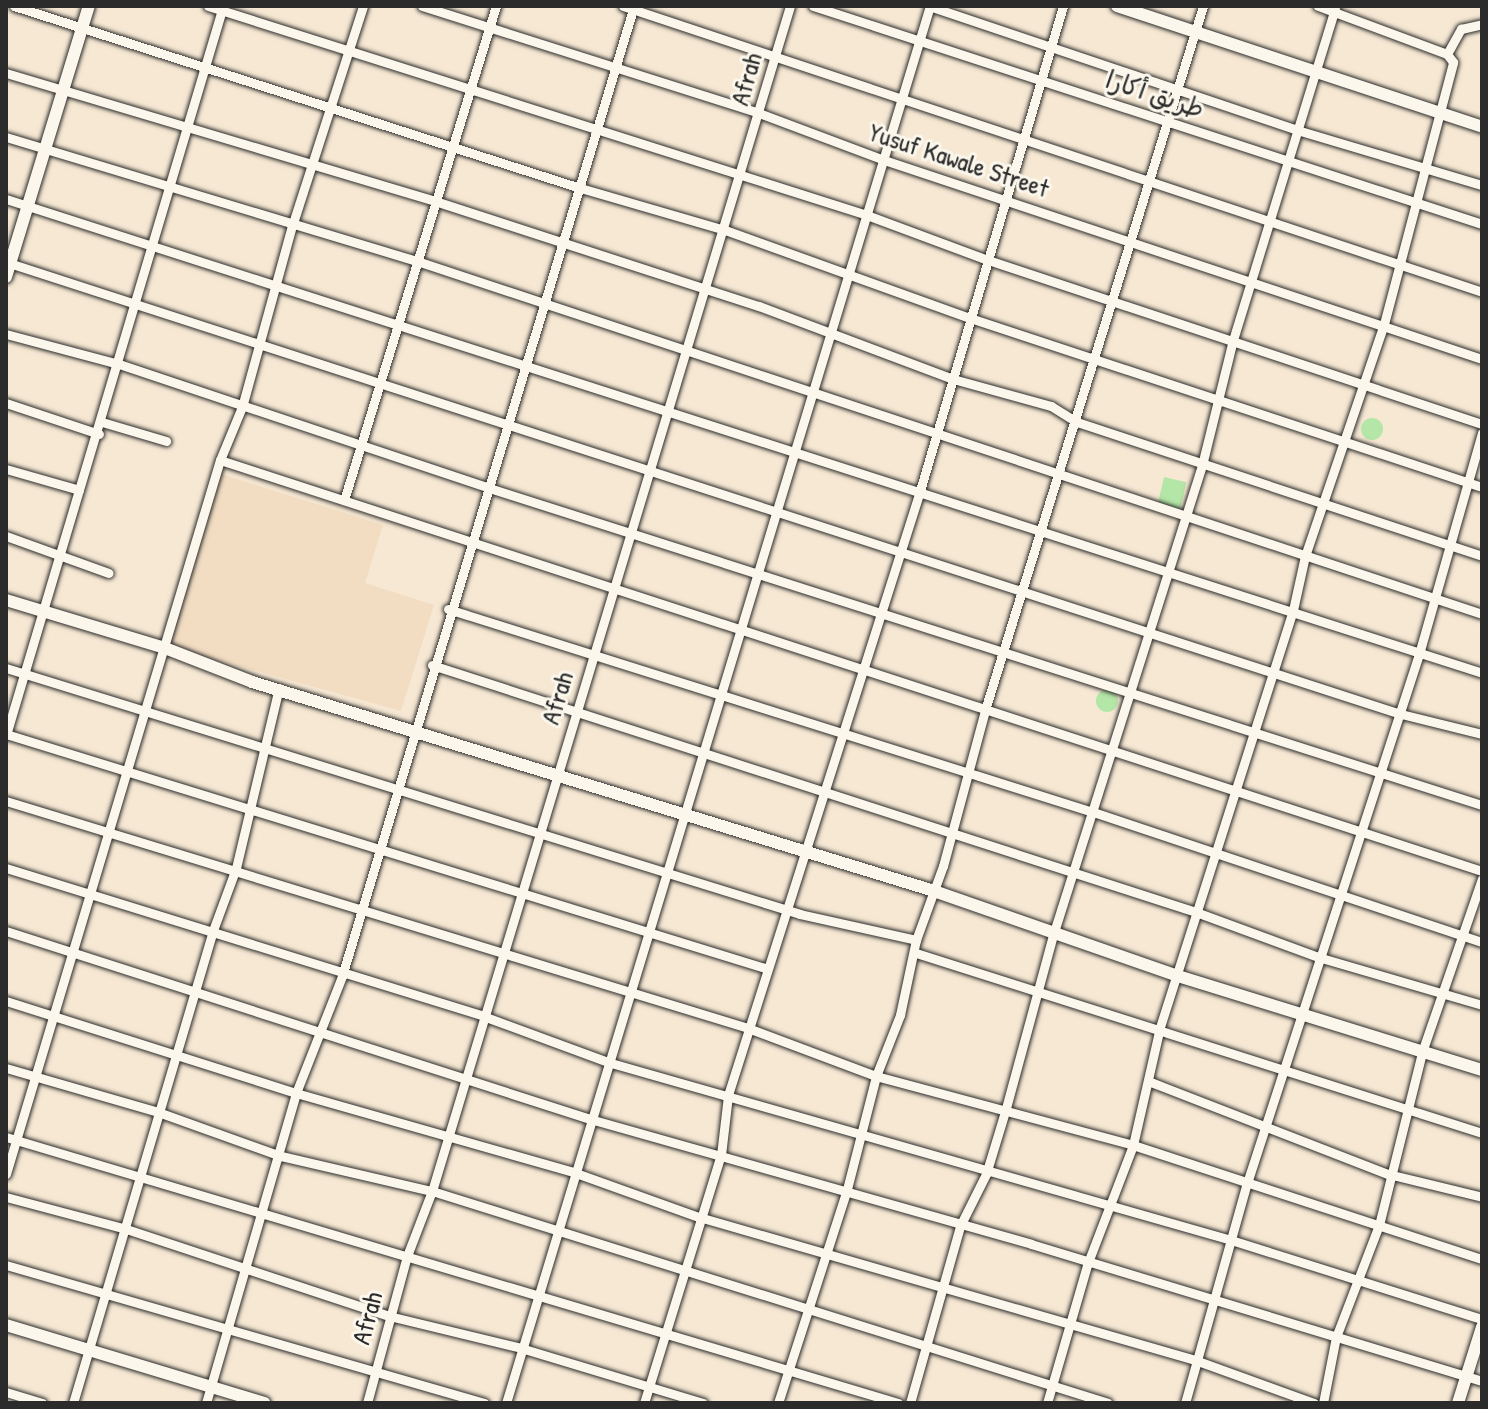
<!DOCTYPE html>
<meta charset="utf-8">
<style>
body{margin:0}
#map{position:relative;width:1488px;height:1409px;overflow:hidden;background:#f6e8d3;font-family:"Patrick Hand","Playpen Sans Arabic",sans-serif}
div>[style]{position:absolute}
.built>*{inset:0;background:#f2ddc2}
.green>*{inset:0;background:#b4e6a7;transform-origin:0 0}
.round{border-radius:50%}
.roads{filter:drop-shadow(0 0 2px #2b2b2b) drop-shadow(0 0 2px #2b2b2b)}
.street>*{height:9px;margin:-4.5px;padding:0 4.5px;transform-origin:4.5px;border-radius:4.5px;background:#fbf7ec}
.secondary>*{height:12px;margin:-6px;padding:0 6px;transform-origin:6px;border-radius:6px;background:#fbf7ec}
span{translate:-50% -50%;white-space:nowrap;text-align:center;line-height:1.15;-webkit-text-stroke:6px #fbf7ec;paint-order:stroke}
.street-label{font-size:26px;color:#2b2b2b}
.frame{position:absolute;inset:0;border:8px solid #2b2b2b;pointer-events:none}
</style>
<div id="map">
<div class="built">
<i style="clip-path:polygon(221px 474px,383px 525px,365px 583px,434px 605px,401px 711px,166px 646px)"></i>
</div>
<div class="green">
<i class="round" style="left:1361px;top:418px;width:22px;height:22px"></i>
<i style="left:1164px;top:477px;width:23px;height:27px;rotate:13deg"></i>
<i class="round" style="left:1096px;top:690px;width:22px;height:22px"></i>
</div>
<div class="roads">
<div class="street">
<i style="left:14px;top:6px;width:591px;rotate:17.82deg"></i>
<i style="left:577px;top:187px;width:154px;rotate:16.2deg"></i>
<i style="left:725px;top:230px;width:260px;rotate:19.8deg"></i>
<i style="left:970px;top:318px;width:539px;rotate:18.27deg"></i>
<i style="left:208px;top:6px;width:688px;rotate:17.59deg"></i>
<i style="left:864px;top:214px;width:132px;rotate:20.4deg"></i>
<i style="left:988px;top:260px;width:521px;rotate:18.37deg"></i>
<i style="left:422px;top:6px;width:354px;rotate:17.6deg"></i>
<i style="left:759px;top:113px;width:134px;rotate:20.6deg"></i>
<i style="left:884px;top:160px;width:630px;rotate:18.41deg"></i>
<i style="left:623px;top:6px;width:905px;rotate:18.41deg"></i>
<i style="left:813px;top:6px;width:704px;rotate:18.05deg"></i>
<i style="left:929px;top:6px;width:388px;rotate:18.6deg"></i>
<i style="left:1297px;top:130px;width:193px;rotate:16.6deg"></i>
<i style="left:1447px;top:54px;width:29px;rotate:-61deg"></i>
<i style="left:1461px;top:29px;width:22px;rotate:-13deg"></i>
<i style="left:6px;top:73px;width:451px;rotate:16.6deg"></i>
<i style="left:438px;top:202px;width:337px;rotate:18deg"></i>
<i style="left:759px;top:306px;width:207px;rotate:20.6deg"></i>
<i style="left:953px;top:379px;width:102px;rotate:15.4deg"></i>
<i style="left:1051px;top:406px;width:31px;rotate:32deg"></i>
<i style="left:1077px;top:422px;width:427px;rotate:18.3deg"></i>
<i style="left:6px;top:137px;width:432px;rotate:16.8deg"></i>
<i style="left:420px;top:262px;width:1119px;rotate:18.34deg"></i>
<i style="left:6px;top:199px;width:1550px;rotate:17.8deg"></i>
<i style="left:6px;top:262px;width:1462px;rotate:17.96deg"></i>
<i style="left:1397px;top:713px;width:88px;rotate:13.9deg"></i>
<i style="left:6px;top:334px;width:117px;rotate:14.9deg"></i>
<i style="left:119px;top:364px;width:387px;rotate:18.5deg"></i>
<i style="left:486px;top:487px;width:1046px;rotate:17.71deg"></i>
<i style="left:6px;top:403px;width:98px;rotate:18.4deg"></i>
<i style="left:102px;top:422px;width:67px;rotate:16.5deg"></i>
<i style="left:220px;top:460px;width:1327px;rotate:18.04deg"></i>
<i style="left:6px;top:469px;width:76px;rotate:16deg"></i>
<i style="left:345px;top:497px;width:514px;rotate:-72.91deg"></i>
<i style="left:6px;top:536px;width:109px;rotate:19.8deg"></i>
<i style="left:448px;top:609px;width:676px;rotate:17.47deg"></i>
<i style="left:1093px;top:812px;width:410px;rotate:18.5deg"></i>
<i style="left:432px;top:665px;width:803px;rotate:17.92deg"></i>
<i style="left:1196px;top:912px;width:130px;rotate:20.2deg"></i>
<i style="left:1318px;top:957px;width:171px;rotate:16.3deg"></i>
<i style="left:6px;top:668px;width:831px;rotate:17.21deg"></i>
<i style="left:800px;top:914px;width:119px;rotate:12.6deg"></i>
<i style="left:6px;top:734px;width:797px;rotate:17.14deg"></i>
<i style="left:6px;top:735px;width:761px;rotate:-73.42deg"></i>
<i style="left:6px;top:801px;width:776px;rotate:17.01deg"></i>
<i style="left:748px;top:1028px;width:137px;rotate:20.6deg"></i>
<i style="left:876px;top:1076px;width:266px;rotate:15deg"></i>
<i style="left:1133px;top:1145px;width:367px;rotate:18.1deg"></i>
<i style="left:6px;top:868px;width:499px;rotate:17.2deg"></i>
<i style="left:483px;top:1016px;width:136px;rotate:20.2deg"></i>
<i style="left:611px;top:1063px;width:645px;rotate:15.93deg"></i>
<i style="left:1231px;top:1240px;width:263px;rotate:17.5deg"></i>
<i style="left:6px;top:931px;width:614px;rotate:17.84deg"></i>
<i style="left:590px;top:1119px;width:458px;rotate:15.8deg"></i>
<i style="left:1031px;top:1244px;width:471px;rotate:16.9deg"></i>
<i style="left:916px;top:953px;width:594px;rotate:17.64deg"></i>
<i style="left:6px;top:1001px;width:304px;rotate:17.6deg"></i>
<i style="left:296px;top:1093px;width:288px;rotate:15.9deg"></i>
<i style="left:573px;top:1172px;width:134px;rotate:19.7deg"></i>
<i style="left:699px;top:1217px;width:516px;rotate:16.08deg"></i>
<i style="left:1195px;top:1360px;width:127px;rotate:19.9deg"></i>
<i style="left:6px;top:1068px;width:158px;rotate:16.1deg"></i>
<i style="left:158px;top:1112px;width:131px;rotate:19.7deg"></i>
<i style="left:281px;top:1156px;width:155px;rotate:13.1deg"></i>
<i style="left:432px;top:1191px;width:708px;rotate:17.41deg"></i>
<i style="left:1148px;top:1081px;width:257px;rotate:21.2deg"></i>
<i style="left:1388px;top:1174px;width:97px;rotate:13.7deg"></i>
<i style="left:6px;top:1137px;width:931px;rotate:16.6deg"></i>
<i style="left:6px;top:1174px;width:745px;rotate:-73.32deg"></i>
<i style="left:220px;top:460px;width:57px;rotate:-67.5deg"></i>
<i style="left:242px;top:407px;width:188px;rotate:-74.6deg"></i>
<i style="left:292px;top:226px;width:231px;rotate:-72.1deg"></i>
<i style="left:6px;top:1197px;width:124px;rotate:14.9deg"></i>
<i style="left:126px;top:1229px;width:277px;rotate:18.3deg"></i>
<i style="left:389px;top:1316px;width:136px;rotate:13.6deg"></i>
<i style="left:521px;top:1348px;width:190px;rotate:16.8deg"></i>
<i style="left:6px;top:1265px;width:498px;rotate:16.1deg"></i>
<i style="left:6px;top:1392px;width:38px;rotate:17deg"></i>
<i style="left:73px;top:1403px;width:490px;rotate:-73.5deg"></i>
<i style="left:212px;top:933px;width:69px;rotate:-69.7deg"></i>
<i style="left:236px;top:868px;width:185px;rotate:-76.6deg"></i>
<i style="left:206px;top:1403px;width:323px;rotate:-73.8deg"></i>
<i style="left:296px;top:1093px;width:126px;rotate:-68.5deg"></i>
<i style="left:342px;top:976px;width:1013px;rotate:-73.25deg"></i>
<i style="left:367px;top:1403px;width:152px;rotate:-74.8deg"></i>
<i style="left:407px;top:1256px;width:70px;rotate:-69deg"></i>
<i style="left:432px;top:1191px;width:1238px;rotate:-73.19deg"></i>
<i style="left:506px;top:1403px;width:1460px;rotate:-73.12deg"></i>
<i style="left:644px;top:1403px;width:260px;rotate:-72.8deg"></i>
<i style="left:721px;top:1155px;width:60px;rotate:-83.3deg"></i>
<i style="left:728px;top:1095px;width:631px;rotate:-72.37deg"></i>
<i style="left:919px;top:494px;width:509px;rotate:-73.56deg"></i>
<i style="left:778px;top:1403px;width:221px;rotate:-72.1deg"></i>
<i style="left:846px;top:1193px;width:121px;rotate:-75.6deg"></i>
<i style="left:876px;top:1076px;width:66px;rotate:-68.5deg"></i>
<i style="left:900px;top:1015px;width:77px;rotate:-78deg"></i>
<i style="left:916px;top:940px;width:79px;rotate:-70deg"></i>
<i style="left:943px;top:866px;width:162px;rotate:-74.9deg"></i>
<i style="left:985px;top:710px;width:737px;rotate:-72.79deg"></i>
<i style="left:910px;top:1403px;width:184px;rotate:-74.2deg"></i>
<i style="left:960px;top:1226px;width:58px;rotate:-63.4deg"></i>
<i style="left:986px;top:1174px;width:69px;rotate:-73.1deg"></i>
<i style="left:1006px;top:1108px;width:179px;rotate:-74.8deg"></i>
<i style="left:1053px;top:935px;width:497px;rotate:-72.4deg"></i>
<i style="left:1203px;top:461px;width:125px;rotate:-76.1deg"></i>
<i style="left:1233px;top:340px;width:347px;rotate:-72.9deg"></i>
<i style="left:1047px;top:1403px;width:144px;rotate:-73.8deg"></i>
<i style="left:1087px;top:1265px;width:129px;rotate:-69deg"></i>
<i style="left:1133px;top:1145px;width:121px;rotate:-77.1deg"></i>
<i style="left:1160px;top:1027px;width:438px;rotate:-72.3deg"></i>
<i style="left:1293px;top:610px;width:55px;rotate:-77.5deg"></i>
<i style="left:1305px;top:556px;width:245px;rotate:-71.2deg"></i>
<i style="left:1384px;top:324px;width:271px;rotate:-75.2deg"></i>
<i style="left:1453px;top:62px;width:10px;rotate:-127deg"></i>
<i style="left:1447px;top:54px;width:138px;rotate:-159.6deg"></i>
<i style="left:1185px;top:1403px;width:229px;rotate:-74.3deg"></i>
<i style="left:1247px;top:1183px;width:556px;rotate:-71.99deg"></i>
<i style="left:1419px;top:654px;width:230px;rotate:-74.1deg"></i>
<i style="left:1323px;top:1403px;width:67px;rotate:-78.9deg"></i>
<i style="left:1336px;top:1337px;width:120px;rotate:-69deg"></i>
<i style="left:1379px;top:1225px;width:178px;rotate:-76deg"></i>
<i style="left:1422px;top:1052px;width:183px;rotate:-70.9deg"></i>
</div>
<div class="secondary">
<i style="left:1117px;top:6px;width:385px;rotate:18.3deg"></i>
<i style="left:6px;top:277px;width:283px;rotate:-73deg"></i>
<i style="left:6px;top:600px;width:166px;rotate:16.8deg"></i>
<i style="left:165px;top:648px;width:93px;rotate:21.3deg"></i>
<i style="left:252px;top:682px;width:710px;rotate:17.03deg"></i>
<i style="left:931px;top:890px;width:262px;rotate:19.2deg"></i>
<i style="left:1178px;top:976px;width:318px;rotate:17.2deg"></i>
<i style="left:6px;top:1325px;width:270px;rotate:16.8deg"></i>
<i style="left:1458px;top:1403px;width:80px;rotate:-72.5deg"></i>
</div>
</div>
<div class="street-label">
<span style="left:746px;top:79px;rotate:-74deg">Afrah</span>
<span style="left:1155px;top:94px;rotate:18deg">طريق أكارا</span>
<span style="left:959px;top:160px;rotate:18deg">Yusuf Kawale Street</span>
<span style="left:557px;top:698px;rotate:-73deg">Afrah</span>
<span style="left:367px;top:1318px;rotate:-75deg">Afrah</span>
</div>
<div class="frame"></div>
</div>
